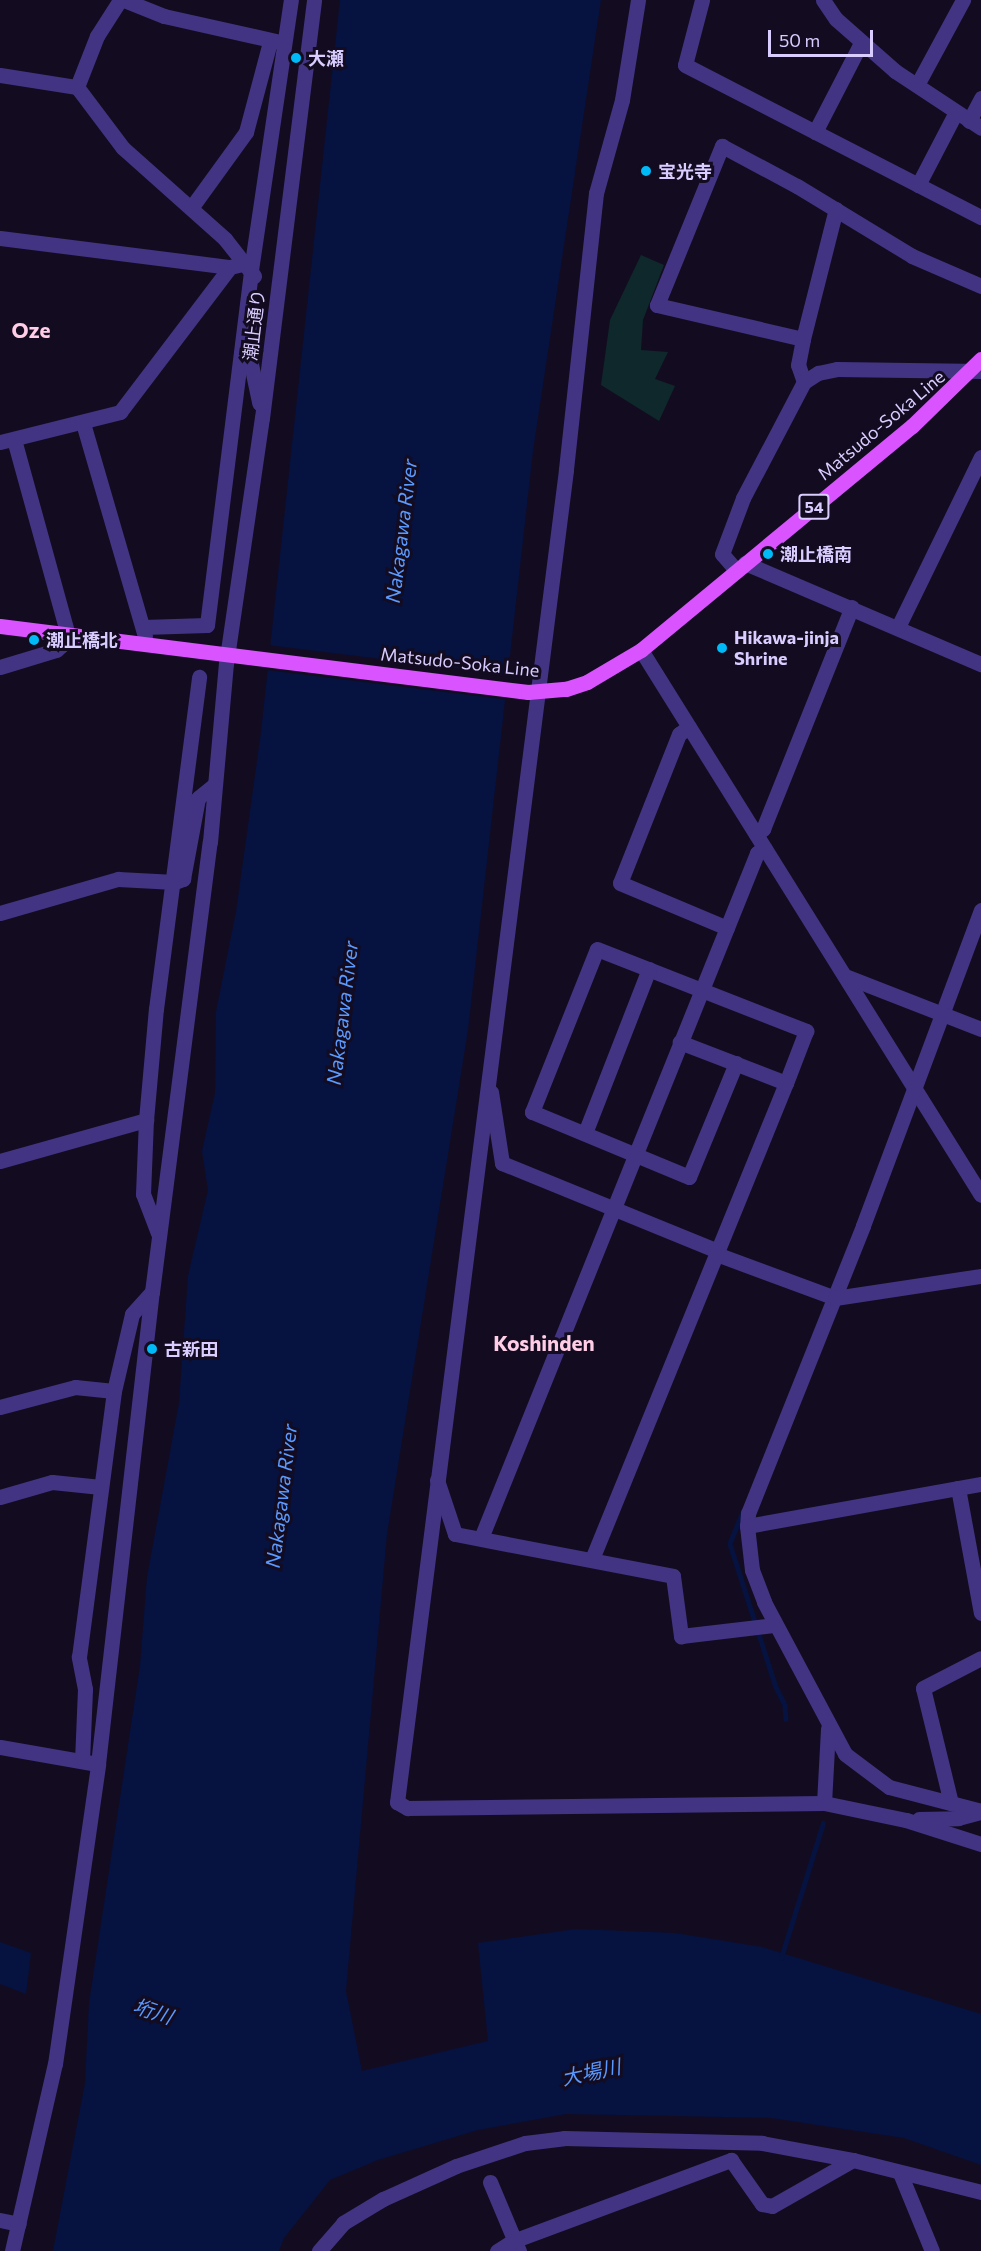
<!DOCTYPE html>
<meta charset="utf-8">
<style>
body{margin:0}
#map{position:relative;width:981px;height:2251px;overflow:hidden;background:#130c21;font-family:Commissioner,"Noto Sans JP",sans-serif}
div>[style]{position:absolute}
.green>*{inset:0;background:#0e282b}
.water>*{inset:0;background:#061240}
.pier>*{inset:0;background:#130c21;transform-origin:0 0}
.stream>*{height:4.5px;margin:-2.25px;padding:0 2.25px;transform-origin:2.25px;border-radius:2.25px;background:#061240}
.minor>*{height:15px;margin:-7.5px;padding:0 7.5px;transform-origin:7.5px;border-radius:7.5px;background:#433483}
.major>*{height:15px;margin:-7.5px;padding:0 7.5px;transform-origin:7.5px;border-radius:7.5px;background:#d953ff}
.dots>*{width:16px;height:16px;translate:-50% -50%;box-sizing:border-box;border:3px solid #130c21;border-radius:50%}
span{translate:-50% -50%;white-space:nowrap;text-align:center;line-height:1.15;-webkit-text-stroke:6px #130c21;paint-order:stroke}
.shield-label span{padding:2px 4px;background:#130c21;border:2px solid;border-radius:4px;-webkit-text-stroke-width:0}
.shield-label{font-size:16px;color:#d9ccff;font-weight:700}
.poi-label{font-size:18px;color:#d9ccff;font-weight:700}
.left{translate:0 -50%;text-align:left}
.street-label{font-size:18px;color:#d9ccff}
.water-label{font-size:20px;color:#5a9aff;font-style:italic}
.quarter-label{font-size:21px;color:#ffcee6;font-weight:700}
.scale{position:absolute;left:768px;top:30px;width:105px;height:27px;box-sizing:border-box;border:3px solid #d9ccff;border-top:0;padding-left:8px;font-size:18px;line-height:21px;white-space:nowrap;color:#d9ccff;-webkit-text-stroke:4px #130c21;paint-order:stroke}
</style>
<div id="map">
<div class="green">
<i style="clip-path:polygon(641px 255px,664px 265px,643px 320px,641px 350px,668px 352px,655px 379px,675px 386px,659px 421px,601px 385px,610px 320px)"></i>
</div>
<div class="water">
<i style="clip-path:polygon(340px 0,601px 0,533px 451px,468px 1030px,387px 1534px,346px 1991px,362px 2071px,488px 2041px,478px 1943px,576px 1929px,675px 1933px,762px 1947px,981px 2014px,981px 2165px,904px 2138px,771px 2118px,566px 2114px,478px 2130px,378px 2160px,330px 2180px,284px 2238px,279px 2251px,53px 2251px,85px 2083px,89px 2003px,140px 1666px,147px 1577px,179px 1403px,188px 1276px,208px 1190px,202px 1151px,215px 1093px,216px 1012px,236px 912px,261px 732px)"></i>
<i style="clip-path:polygon(0 1942px,31px 1953px,26px 1994px,0 1984px)"></i>
</div>
<div class="pier">
<i style="left:267px;top:645px;width:245px;height:25px;rotate:7deg"></i>
</div>
<div class="stream">
<i style="left:742px;top:1514px;width:32px;rotate:112deg"></i>
<i style="left:730px;top:1544px;width:150px;rotate:72.2deg"></i>
<i style="left:776px;top:1687px;width:20px;rotate:63deg"></i>
<i style="left:785px;top:1705px;width:14px;rotate:86deg"></i>
<i style="left:781px;top:1958px;width:141px;rotate:-72.7deg"></i>
</div>
<div class="minor">
<i style="left:124px;top:0;width:43px;rotate:21.8deg"></i>
<i style="left:164px;top:16px;width:119px;rotate:12.6deg"></i>
<i style="left:638px;top:0;width:101px;rotate:99.1deg"></i>
<i style="left:622px;top:100px;width:97px;rotate:105.6deg"></i>
<i style="left:596px;top:193px;width:279px;rotate:96.2deg"></i>
<i style="left:566px;top:470px;width:1343px;rotate:97.23deg"></i>
<i style="left:397px;top:1802px;width:12px;rotate:31deg"></i>
<i style="left:407px;top:1808px;width:417px;rotate:-0.7deg"></i>
<i style="left:824px;top:1803px;width:84px;rotate:11.7deg"></i>
<i style="left:906px;top:1820px;width:79px;rotate:17.7deg"></i>
<i style="left:702px;top:0;width:67px;rotate:104.7deg"></i>
<i style="left:685px;top:65px;width:333px;rotate:27.2deg"></i>
<i style="left:823px;top:0;width:23px;rotate:56deg"></i>
<i style="left:836px;top:19px;width:79px;rotate:41.4deg"></i>
<i style="left:895px;top:71px;width:103px;rotate:33.5deg"></i>
<i style="left:0;top:75px;width:78px;rotate:8.9deg"></i>
<i style="left:77px;top:87px;width:76px;rotate:53deg"></i>
<i style="left:123px;top:148px;width:137px;rotate:41.7deg"></i>
<i style="left:225px;top:239px;width:47px;rotate:51.9deg"></i>
<i style="left:917px;top:85px;width:97px;rotate:-61.6deg"></i>
<i style="left:77px;top:87px;width:55px;rotate:-68.6deg"></i>
<i style="left:97px;top:36px;width:43px;rotate:-57.4deg"></i>
<i style="left:969px;top:121px;width:26px;rotate:-62deg"></i>
<i style="left:815px;top:132px;width:100px;rotate:-62.7deg"></i>
<i style="left:918px;top:185px;width:82px;rotate:-62.5deg"></i>
<i style="left:191px;top:208px;width:94px;rotate:-54.1deg"></i>
<i style="left:246px;top:132px;width:93px;rotate:-75.1deg"></i>
<i style="left:0;top:238px;width:232px;rotate:7.2deg"></i>
<i style="left:255px;top:320px;width:44px;rotate:95.2deg"></i>
<i style="left:251px;top:364px;width:40px;rotate:78deg"></i>
<i style="left:803px;top:339px;width:150px;rotate:-166.9deg"></i>
<i style="left:657px;top:305px;width:172px;rotate:-67.8deg"></i>
<i style="left:722px;top:146px;width:85px;rotate:28.1deg"></i>
<i style="left:797px;top:186px;width:135px;rotate:31.3deg"></i>
<i style="left:912px;top:256px;width:75px;rotate:23.5deg"></i>
<i style="left:804px;top:382px;width:18px;rotate:-109deg"></i>
<i style="left:798px;top:365px;width:26px;rotate:-79deg"></i>
<i style="left:803px;top:339px;width:134px;rotate:-75.8deg"></i>
<i style="left:83px;top:423px;width:222px;rotate:73.8deg"></i>
<i style="left:0;top:442px;width:124px;rotate:-14deg"></i>
<i style="left:120px;top:412px;width:182px;rotate:-52.8deg"></i>
<i style="left:230px;top:267px;width:16px;rotate:-14deg"></i>
<i style="left:745px;top:563px;width:257px;rotate:23.2deg"></i>
<i style="left:736px;top:570px;width:21px;rotate:-131deg"></i>
<i style="left:722px;top:554px;width:60px;rotate:-69.4deg"></i>
<i style="left:743px;top:498px;width:131px;rotate:-62.3deg"></i>
<i style="left:804px;top:382px;width:17px;rotate:-33deg"></i>
<i style="left:818px;top:373px;width:19px;rotate:-12deg"></i>
<i style="left:837px;top:369px;width:144px;rotate:0.8deg"></i>
<i style="left:143px;top:627px;width:64px;rotate:-1.8deg"></i>
<i style="left:207px;top:625px;width:358px;rotate:-82.9deg"></i>
<i style="left:251px;top:270px;width:273px;rotate:-81.6deg"></i>
<i style="left:898px;top:627px;width:189px;rotate:-64deg"></i>
<i style="left:641px;top:650px;width:642px;rotate:58.04deg"></i>
<i style="left:0;top:667px;width:59px;rotate:-16.9deg"></i>
<i style="left:56px;top:650px;width:17px;rotate:-40deg"></i>
<i style="left:69px;top:639px;width:207px;rotate:-105.4deg"></i>
<i style="left:689px;top:727px;width:12px;rotate:145deg"></i>
<i style="left:679px;top:734px;width:160px;rotate:111.6deg"></i>
<i style="left:620px;top:883px;width:116px;rotate:22.8deg"></i>
<i style="left:756px;top:834px;width:9px;rotate:-36deg"></i>
<i style="left:763px;top:829px;width:239px;rotate:-68.2deg"></i>
<i style="left:981px;top:910px;width:337px;rotate:110.5deg"></i>
<i style="left:863px;top:1226px;width:309px;rotate:111.8deg"></i>
<i style="left:748px;top:1513px;width:13px;rotate:94deg"></i>
<i style="left:747px;top:1526px;width:44px;rotate:83.5deg"></i>
<i style="left:752px;top:1570px;width:34px;rotate:69deg"></i>
<i style="left:764px;top:1602px;width:172px;rotate:61.9deg"></i>
<i style="left:845px;top:1754px;width:55px;rotate:36.9deg"></i>
<i style="left:889px;top:1787px;width:95px;rotate:14.6deg"></i>
<i style="left:0;top:913px;width:123px;rotate:-16.1deg"></i>
<i style="left:118px;top:879px;width:57px;rotate:3deg"></i>
<i style="left:175px;top:882px;width:9px;rotate:-21deg"></i>
<i style="left:183px;top:879px;width:82px;rotate:-79.5deg"></i>
<i style="left:198px;top:798px;width:21px;rotate:-39deg"></i>
<i style="left:845px;top:976px;width:146px;rotate:21.3deg"></i>
<i style="left:736px;top:1063px;width:123px;rotate:112.4deg"></i>
<i style="left:689px;top:1177px;width:170px;rotate:-157.5deg"></i>
<i style="left:532px;top:1112px;width:175px;rotate:-68.3deg"></i>
<i style="left:597px;top:949px;width:225px;rotate:21.4deg"></i>
<i style="left:806px;top:1031px;width:56px;rotate:111deg"></i>
<i style="left:491px;top:1092px;width:72px;rotate:81.2deg"></i>
<i style="left:502px;top:1163px;width:233px;rotate:22.2deg"></i>
<i style="left:585px;top:1133px;width:176px;rotate:-68.7deg"></i>
<i style="left:0;top:1161px;width:152px;rotate:-15.7deg"></i>
<i style="left:158px;top:1233px;width:42px;rotate:-111deg"></i>
<i style="left:143px;top:1194px;width:74px;rotate:-87.7deg"></i>
<i style="left:146px;top:1120px;width:111px;rotate:-84.9deg"></i>
<i style="left:156px;top:1009px;width:335px;rotate:-82.6deg"></i>
<i style="left:719px;top:1255px;width:124px;rotate:20.3deg"></i>
<i style="left:835px;top:1298px;width:148px;rotate:-8.6deg"></i>
<i style="left:0;top:1407px;width:78px;rotate:-14.9deg"></i>
<i style="left:75px;top:1387px;width:39px;rotate:6deg"></i>
<i style="left:437px;top:1480px;width:57px;rotate:71.6deg"></i>
<i style="left:455px;top:1534px;width:222px;rotate:10.9deg"></i>
<i style="left:673px;top:1576px;width:61px;rotate:82.4deg"></i>
<i style="left:681px;top:1636px;width:95px;rotate:-6.7deg"></i>
<i style="left:958px;top:1488px;width:127px;rotate:79.6deg"></i>
<i style="left:0;top:1497px;width:54px;rotate:-16.1deg"></i>
<i style="left:52px;top:1482px;width:49px;rotate:5.8deg"></i>
<i style="left:747px;top:1526px;width:238px;rotate:-10.2deg"></i>
<i style="left:481px;top:1538px;width:739px;rotate:-68.05deg"></i>
<i style="left:757px;top:853px;width:9px;rotate:-32deg"></i>
<i style="left:592px;top:1559px;width:514px;rotate:-67.83deg"></i>
<i style="left:786px;top:1083px;width:114px;rotate:-158.9deg"></i>
<i style="left:0;top:1747px;width:93px;rotate:9.9deg"></i>
<i style="left:82px;top:1761px;width:72px;rotate:-87.6deg"></i>
<i style="left:85px;top:1689px;width:33px;rotate:-101deg"></i>
<i style="left:79px;top:1657px;width:268px;rotate:-82.5deg"></i>
<i style="left:114px;top:1391px;width:79px;rotate:-76.8deg"></i>
<i style="left:132px;top:1314px;width:30px;rotate:-48deg"></i>
<i style="left:824px;top:1803px;width:75px;rotate:-86.9deg"></i>
<i style="left:951px;top:1803px;width:118px;rotate:-103.7deg"></i>
<i style="left:923px;top:1688px;width:65px;rotate:-27.3deg"></i>
<i style="left:919px;top:1819px;width:39px;rotate:-1deg"></i>
<i style="left:958px;top:1818px;width:24px;rotate:-15deg"></i>
<i style="left:900px;top:2173px;width:84px;rotate:67.7deg"></i>
<i style="left:490px;top:2182px;width:75px;rotate:67.2deg"></i>
<i style="left:0;top:2220px;width:19px;rotate:12deg"></i>
<i style="left:12px;top:2251px;width:192px;rotate:-77.1deg"></i>
<i style="left:55px;top:2064px;width:303px;rotate:-81.8deg"></i>
<i style="left:98px;top:1764px;width:475px;rotate:-83.5deg"></i>
<i style="left:152px;top:1292px;width:454px;rotate:-82.7deg"></i>
<i style="left:210px;top:842px;width:179px;rotate:-84.9deg"></i>
<i style="left:226px;top:664px;width:249px;rotate:-81.7deg"></i>
<i style="left:262px;top:418px;width:421px;rotate:-82.9deg"></i>
<i style="left:319px;top:2251px;width:37px;rotate:-49deg"></i>
<i style="left:343px;top:2223px;width:47px;rotate:-31deg"></i>
<i style="left:383px;top:2199px;width:80px;rotate:-24.3deg"></i>
<i style="left:456px;top:2166px;width:73px;rotate:-18.4deg"></i>
<i style="left:525px;top:2143px;width:39px;rotate:-7deg"></i>
<i style="left:564px;top:2138px;width:198px;rotate:1.4deg"></i>
<i style="left:762px;top:2143px;width:93px;rotate:10.6deg"></i>
<i style="left:853px;top:2160px;width:132px;rotate:14deg"></i>
<i style="left:497px;top:2251px;width:19px;rotate:-32deg"></i>
<i style="left:513px;top:2241px;width:233px;rotate:-20.4deg"></i>
<i style="left:731px;top:2160px;width:54px;rotate:54.8deg"></i>
<i style="left:762px;top:2204px;width:10px;rotate:11deg"></i>
<i style="left:772px;top:2206px;width:93px;rotate:-29.6deg"></i>
</div>
<div class="major">
<i style="left:0;top:626px;width:532px;rotate:7.13deg"></i>
<i style="left:528px;top:692px;width:38px;rotate:-5deg"></i>
<i style="left:566px;top:689px;width:22px;rotate:-18deg"></i>
<i style="left:587px;top:682px;width:63px;rotate:-30.7deg"></i>
<i style="left:641px;top:650px;width:352px;rotate:-39.6deg"></i>
<i style="left:912px;top:426px;width:96px;rotate:-44.2deg"></i>
</div>
<div class="dots">
<i style="left:296px;top:58px;background:#00b9f7"></i>
<i style="left:646px;top:171px;background:#00b9f7"></i>
<i style="left:768px;top:554px;background:#00b9f7"></i>
<i style="left:34px;top:640px;background:#00b9f7"></i>
<i style="left:722px;top:648px;background:#00b9f7"></i>
<i style="left:152px;top:1349px;background:#00b9f7"></i>
</div>
<div class="shield-label">
<span style="left:814px;top:507px">54</span>
</div>
<div class="poi-label">
<span class="left" style="left:308px;top:58px">大瀬</span>
<span class="left" style="left:658px;top:171px">宝光寺</span>
<span class="left" style="left:780px;top:554px">潮止橋南</span>
<span class="left" style="left:734px;top:648px">Hikawa-jinja<br>Shrine</span>
<span class="left" style="left:46px;top:640px">潮止橋北</span>
<span class="left" style="left:164px;top:1349px">古新田</span>
</div>
<div class="street-label">
<span style="left:254px;top:325px;rotate:-83deg">潮止通り</span>
<span style="left:881px;top:425px;rotate:-40deg">Matsudo-Soka Line</span>
<span style="left:460px;top:662px;rotate:6deg">Matsudo-Soka Line</span>
</div>
<div class="water-label">
<span style="left:401px;top:531px;rotate:-83deg">Nakagawa River</span>
<span style="left:342px;top:1013px;rotate:-83deg">Nakagawa River</span>
<span style="left:281px;top:1496px;rotate:-83deg">Nakagawa River</span>
<span style="left:153px;top:2011px;rotate:18deg">垳川</span>
<span style="left:591px;top:2072px;rotate:-12deg">大場川</span>
</div>
<div class="quarter-label">
<span style="left:31px;top:330px">Oze</span>
<span style="left:544px;top:1343px">Koshinden</span>
</div>
<div class="scale">50 m</div>
</div>
